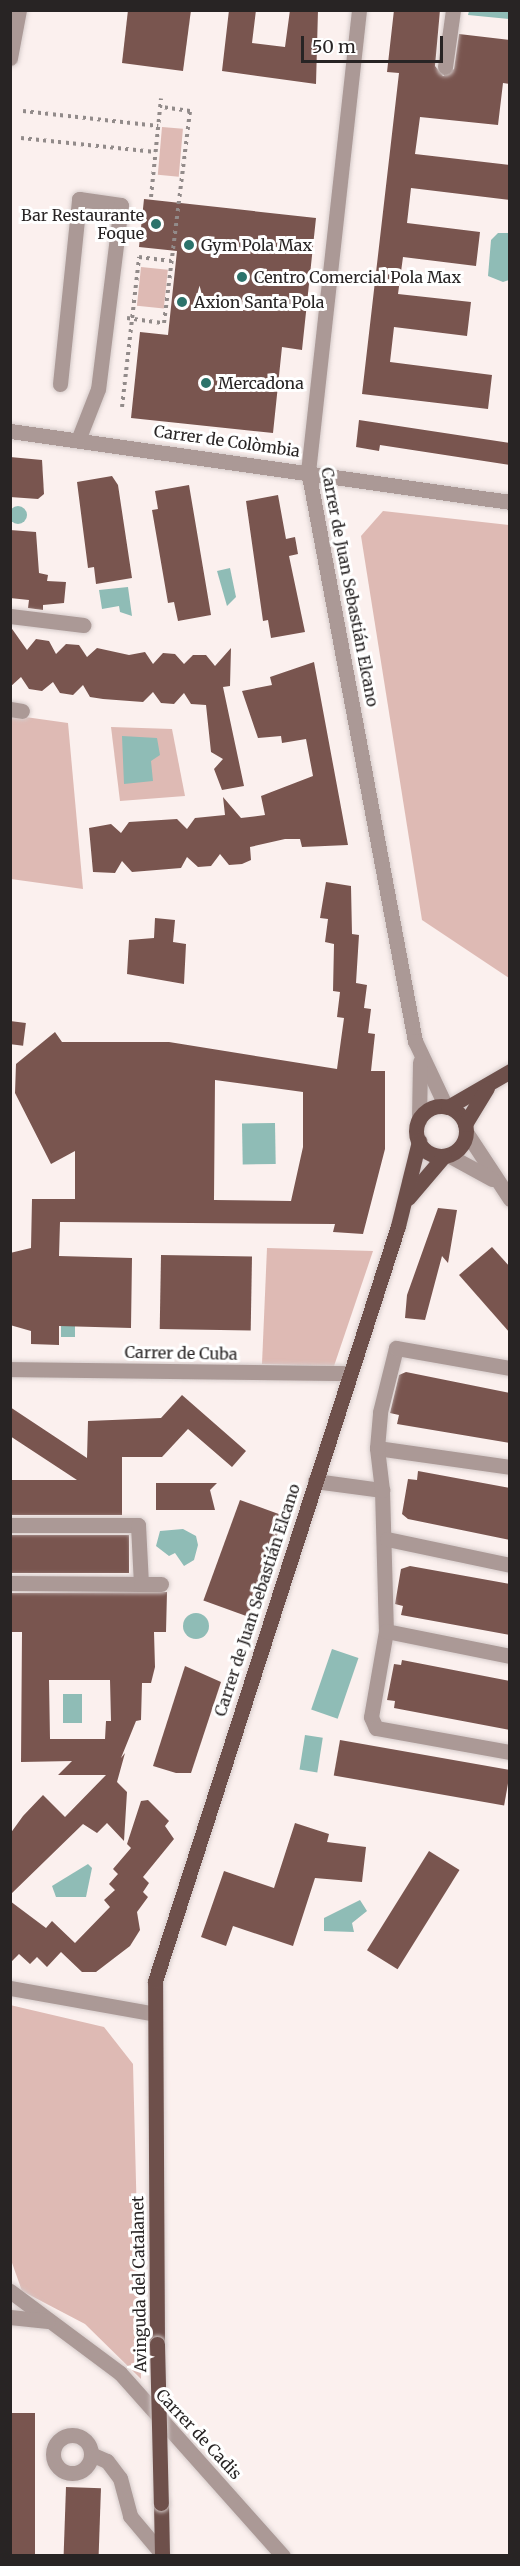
<!DOCTYPE html>
<meta charset="utf-8">
<style>
body{margin:0}
#map{position:relative;width:520px;height:2566px;overflow:hidden;background:#fbf0ee;font-family:Merriweather,serif}
div>[style]{position:absolute}
.green>*{inset:0;background:#debab4;transform-origin:0 0}
.water>*{inset:0;background:#8fbcb6;transform-origin:0 0}
.round{border-radius:50%}
.building>*{inset:0;background:#79554f;transform-origin:0 0}
.path>*{height:4px;margin-top:-2px;transform-origin:0;background:repeating-linear-gradient(90deg,#928b8a 0 3px,transparent 0 7.5px)}
.roads{filter:drop-shadow(0 0 2px #d5cbca) drop-shadow(0 0 2px #d5cbca)}
.minor>*{height:15px;margin:-7.5px;padding:0 7.5px;transform-origin:7.5px;border-radius:7.5px;background:#ab9996}
.minor>.ring{margin:-7.5px;padding:0;box-sizing:content-box;background:none;border:15px solid #ab9996;border-radius:50%}
.major>*{height:15px;margin:-7.5px;padding:0 7.5px;transform-origin:7.5px;border-radius:7.5px;background:#6e504b}
.major>.ring{margin:-7.5px;padding:0;box-sizing:content-box;background:none;border:15px solid #6e504b;border-radius:50%}
.bridges{filter:drop-shadow(0 0 2px #d5cbca) drop-shadow(0 0 2px #d5cbca)}
.major-bridge>*{height:15px;margin:-7.5px;padding:0 7.5px;transform-origin:7.5px;border-radius:7.5px;background:#6e504b}
.dots>*{width:16px;height:16px;translate:-50% -50%;box-sizing:border-box;border:3px solid #fff;border-radius:50%}
span{translate:-50% -50%;white-space:nowrap;text-align:center;line-height:1.15;-webkit-text-stroke:6px #fff;paint-order:stroke}
.poi-label{font-size:16px;color:#282424}
.right{translate:-100% -50%;text-align:right}
.left{translate:0 -50%;text-align:left}
.street-label{font-size:16px;color:#282424}
.frame{position:absolute;inset:0;border:12px solid #282424;pointer-events:none}
.scale{position:absolute;left:301px;top:36px;width:142px;height:27px;box-sizing:border-box;border:3px solid #282424;border-top:0;padding-left:8px;font-size:18px;line-height:21px;white-space:nowrap;color:#282424;-webkit-text-stroke:4px #fff;paint-order:stroke}
</style>
<div id="map">
<div class="green">
<i style="left:162px;top:127px;width:21px;height:48px;rotate:5deg"></i>
<i style="left:141px;top:267px;width:27px;height:39px;rotate:6deg"></i>
<i style="clip-path:polygon(383px 511px,509px 525px,509px 978px,422px 920px,361px 536px)"></i>
<i style="clip-path:polygon(11px 715px,68px 723px,83px 889px,11px 879px)"></i>
<i style="clip-path:polygon(111px 727px,172px 729px,185px 796px,120px 801px)"></i>
<i style="clip-path:polygon(267px 1248px,373px 1251px,334px 1366px,262px 1364px)"></i>
<i style="clip-path:polygon(10px 2005px,104px 2027px,133px 2064px,141px 2379px,85px 2324px,22px 2291px,11px 2260px)"></i>
</div>
<div class="water">
<i style="clip-path:polygon(469px 11px,509px 11px,509px 19px,468px 15px)"></i>
<i style="clip-path:polygon(498px 233px,509px 233px,509px 280px,503px 282px,488px 276px,491px 240px)"></i>
<i class="round" style="left:9px;top:506px;width:18px;height:18px"></i>
<i style="clip-path:polygon(230px 568px,236px 597px,227px 606px,217px 571px)"></i>
<i style="clip-path:polygon(128px 587px,132px 616px,120px 612px,119px 606px,102px 609px,99px 590px)"></i>
<i style="clip-path:polygon(122px 736px,157px 738px,160px 755px,151px 761px,153px 781px,124px 784px)"></i>
<i style="left:275px;top:1123px;width:41px;height:33px;rotate:89deg"></i>
<i style="left:61px;top:1298px;width:14px;height:39px"></i>
<i style="clip-path:polygon(183px 1529px,196px 1536px,198px 1545px,194px 1560px,184px 1566px,175px 1553px,169px 1556px,156px 1546px,160px 1531px)"></i>
<i class="round" style="left:183px;top:1613px;width:26px;height:26px"></i>
<i style="left:332px;top:1649px;width:28px;height:64px;rotate:19deg"></i>
<i style="left:63px;top:1694px;width:19px;height:29px"></i>
<i style="left:305px;top:1735px;width:18px;height:35px;rotate:9deg"></i>
<i style="clip-path:polygon(88px 1864px,92px 1868px,86px 1897px,56px 1897px,52px 1886px)"></i>
<i style="clip-path:polygon(360px 1900px,367px 1911px,352px 1923px,354px 1932px,324px 1931px,324px 1918px)"></i>
</div>
<div class="building">
<i style="clip-path:polygon(128px 10px,191px 10px,183px 71px,122px 63px)"></i>
<i style="clip-path:polygon(229px 10px,256px 10px,252px 43px,285px 47px,290px 10px,318px 10px,316px 84px,222px 71px)"></i>
<i style="clip-path:polygon(394px 10px,440px 10px,435px 66px,443px 76px,454px 69px,459px 34px,510px 40px,510px 84px,503px 83px,498px 125px,420px 117px,415px 154px,510px 165px,510px 200px,411px 188px,407px 223px,480px 232px,476px 266px,403px 257px,398px 294px,471px 302px,467px 336px,394px 327px,390px 362px,492px 375px,488px 409px,362px 394px,399px 73px,387px 72px)"></i>
<i style="clip-path:polygon(144px 199px,316px 218px,302px 350px,282px 347px,273px 433px,131px 418px,140px 332px,168px 335px,177px 251px,139px 247px)"></i>
<i style="clip-path:polygon(359px 420px,510px 443px,510px 465px,380px 445px,379px 451px,356px 447px)"></i>
<i style="clip-path:polygon(10px 457px,42px 460px,44px 494px,38px 499px,10px 497px)"></i>
<i style="clip-path:polygon(112px 476px,118px 485px,132px 578px,96px 584px,94px 567px,88px 568px,77px 482px)"></i>
<i style="clip-path:polygon(189px 485px,211px 615px,178px 621px,174px 602px,168px 603px,152px 510px,158px 509px,155px 491px)"></i>
<i style="clip-path:polygon(278px 495px,286px 539px,295px 537px,298px 554px,289px 556px,305px 632px,271px 638px,268px 620px,263px 621px,246px 501px)"></i>
<i style="clip-path:polygon(10px 530px,36px 532px,39px 573px,48px 575px,47px 581px,66px 582px,64px 603px,43px 605px,43px 610px,28px 608px,29px 600px,10px 598px)"></i>
<i style="clip-path:polygon(10px 626px,27px 650px,36px 639px,49px 641px,56px 654px,66px 644px,79px 645px,87px 657px,97px 648px,129px 655px,145px 652px,153px 664px,163px 653px,175px 654px,184px 664px,193px 655px,206px 655px,215px 666px,231px 648px,230px 686px,223px 687px,244px 786px,222px 790px,214px 769px,223px 759px,211px 752px,206px 705px,191px 704px,184px 693px,174px 704px,161px 703px,153px 692px,143px 702px,103px 699px,90px 697px,83px 685px,73px 695px,60px 693px,53px 682px,42px 691px,29px 689px,21px 677px,10px 687px)"></i>
<i style="clip-path:polygon(314px 662px,348px 845px,302px 847px,300px 839px,285px 839px,250px 847px,251px 860px,242px 864px,229px 865px,220px 854px,211px 866px,198px 867px,187px 857px,181px 868px,132px 872px,122px 861px,115px 873px,93px 872px,89px 828px,111px 824px,121px 833px,129px 822px,177px 819px,187px 829px,195px 818px,225px 815px,223px 797px,241px 818px,265px 815px,261px 796px,313px 776px,306px 739px,282px 743px,281px 736px,258px 738px,242px 691px,272px 685px,270px 677px)"></i>
<i style="clip-path:polygon(evenodd,326px 882px,351px 886px,352px 934px,359px 935px,356px 983px,367px 985px,364px 1008px,371px 1009px,368px 1033px,375px 1034px,371px 1071px,385px 1071px,385px 1149px,363px 1234px,333px 1232px,335px 1224px,60px 1222px,59px 1256px,132px 1258px,131px 1328px,59px 1326px,59px 1345px,31px 1344px,31px 1331px,10px 1325px,10px 1253px,31px 1248px,32px 1199px,75px 1199px,75px 1151px,51px 1164px,15px 1093px,16px 1064px,55px 1032px,62px 1042px,169px 1042px,337px 1069px,344px 1018px,337px 1017px,340px 992px,333px 991px,334px 944px,325px 942px,328px 919px,320px 918px,326px 882px,215px 1080px,303px 1092px,303px 1147px,291px 1201px,214px 1200px,215px 1080px)"></i>
<i style="clip-path:polygon(155px 918px,175px 920px,173px 942px,186px 944px,184px 984px,127px 974px,129px 940px,154px 938px)"></i>
<i style="left:10px;top:1021px;width:16px;height:23px;rotate:7deg"></i>
<i style="clip-path:polygon(438px 1208px,457px 1210px,448px 1263px,442px 1256px,425px 1320px,405px 1318px,407px 1295px)"></i>
<i style="clip-path:polygon(492px 1247px,510px 1267px,510px 1333px,459px 1275px)"></i>
<i style="left:161px;top:1255px;width:91px;height:74px;rotate:1deg"></i>
<i style="clip-path:polygon(406px 1372px,510px 1393px,510px 1443px,397px 1424px,399px 1415px,390px 1413px,399px 1375px)"></i>
<i style="clip-path:polygon(182px 1395px,246px 1451px,232px 1467px,188px 1429px,162px 1457px,122px 1457px,122px 1515px,10px 1515px,10px 1480px,77px 1480px,10px 1436px,10px 1407px,87px 1458px,88px 1421px,161px 1418px)"></i>
<i style="clip-path:polygon(418px 1471px,510px 1488px,510px 1540px,408px 1519px,402px 1514px,408px 1479px,417px 1480px)"></i>
<i style="clip-path:polygon(156px 1483px,217px 1483px,210px 1490px,215px 1510px,156px 1510px)"></i>
<i style="left:240px;top:1500px;width:47px;height:107px;rotate:20deg"></i>
<i style="left:10px;top:1535px;width:119px;height:38px"></i>
<i style="clip-path:polygon(410px 1566px,510px 1584px,510px 1635px,401px 1615px,403px 1606px,395px 1604px,401px 1569px)"></i>
<i style="clip-path:polygon(evenodd,167px 1592px,166px 1632px,154px 1632px,155px 1667px,151px 1683px,142px 1683px,141px 1720px,136px 1721px,121px 1758px,125px 1753px,117px 1782px,127px 1792px,124px 1841px,107px 1823px,97px 1833px,83px 1824px,10px 1895px,10px 1834px,23px 1816px,43px 1795px,65px 1817px,106px 1775px,58px 1775px,72px 1761px,21px 1762px,22px 1632px,10px 1632px,10px 1593px,167px 1592px,49px 1680px,110px 1680px,111px 1721px,106px 1721px,105px 1739px,50px 1739px,49px 1680px)"></i>
<i style="clip-path:polygon(402px 1660px,510px 1681px,510px 1730px,394px 1708px,395px 1701px,387px 1700px,394px 1664px,401px 1665px)"></i>
<i style="clip-path:polygon(185px 1666px,221px 1682px,191px 1773px,176px 1773px,153px 1766px)"></i>
<i style="left:340px;top:1740px;width:173px;height:36px;rotate:10deg"></i>
<i style="clip-path:polygon(148px 1800px,169px 1821px,165px 1826px,174px 1839px,143px 1877px,149px 1883px,143px 1892px,148px 1897px,137px 1912px,140px 1930px,130px 1946px,96px 1972px,82px 1972px,61px 1952px,47px 1967px,37px 1957px,30px 1964px,19px 1954px,10px 1963px,10px 1901px,46px 1928px,52px 1921px,75px 1943px,110px 1907px,104px 1900px,115px 1890px,109px 1884px,118px 1874px,113px 1869px,131px 1848px,127px 1844px,141px 1801px)"></i>
<i style="clip-path:polygon(295px 1823px,329px 1834px,327px 1842px,366px 1847px,362px 1882px,315px 1878px,293px 1946px,233px 1926px,226px 1946px,201px 1937px,224px 1871px,274px 1888px)"></i>
<i style="left:429px;top:1851px;width:36px;height:117px;rotate:32deg"></i>
<i style="left:10px;top:2413px;width:25px;height:143px"></i>
<i style="left:66px;top:2487px;width:35px;height:69px;rotate:2deg"></i>
</div>
<div class="path">
<i style="left:23px;top:111px;width:136px;rotate:6.3deg"></i>
<i style="left:21px;top:138px;width:135px;rotate:6deg"></i>
<i style="left:151px;top:197px;width:99px;rotate:-84.2deg"></i>
<i style="left:127px;top:318px;width:37px;rotate:8deg"></i>
<i style="left:164px;top:323px;width:214px;rotate:-83deg"></i>
<i style="left:190px;top:111px;width:30px;rotate:-172deg"></i>
<i style="left:122px;top:407px;width:151px;rotate:-83.5deg"></i>
<i style="left:139px;top:257px;width:32px;rotate:7deg"></i>
</div>
<div class="roads">
<div class="minor">
<i style="left:359px;top:10px;width:463px;rotate:96.3deg"></i>
<i style="left:308px;top:470px;width:581px;rotate:79.39deg"></i>
<i style="left:415px;top:1041px;width:73px;rotate:64.8deg"></i>
<i style="left:10px;top:58px;width:49px;rotate:-79.4deg"></i>
<i style="left:445px;top:67px;width:58px;rotate:-82deg"></i>
<i style="left:60px;top:384px;width:186px;rotate:-84.1deg"></i>
<i style="left:79px;top:199px;width:42px;rotate:8.1deg"></i>
<i style="left:121px;top:205px;width:185px;rotate:97.1deg"></i>
<i style="left:98px;top:389px;width:55px;rotate:111.4deg"></i>
<i style="left:10px;top:431px;width:505px;rotate:8.08deg"></i>
<i style="left:10px;top:616px;width:74px;rotate:7deg"></i>
<i style="left:10px;top:709px;width:12px;rotate:9deg"></i>
<i style="left:419px;top:1120px;width:58px;rotate:-89deg"></i>
<i style="left:466px;top:1132px;width:80px;rotate:56.7deg"></i>
<i style="left:448px;top:1155px;width:50px;rotate:28.6deg"></i>
<i style="left:10px;top:1369px;width:340px;rotate:0.7deg"></i>
<i style="left:377px;top:1448px;width:134px;rotate:8.1deg"></i>
<i style="left:315px;top:1481px;width:68px;rotate:7.7deg"></i>
<i style="left:382px;top:1490px;width:141px;rotate:88.4deg"></i>
<i style="left:386px;top:1631px;width:87px;rotate:99.9deg"></i>
<i style="left:371px;top:1717px;width:12px;rotate:66deg"></i>
<i style="left:376px;top:1728px;width:136px;rotate:10.2deg"></i>
<i style="left:382px;top:1490px;width:42px;rotate:-96.8deg"></i>
<i style="left:377px;top:1448px;width:36px;rotate:-85deg"></i>
<i style="left:380px;top:1412px;width:66px;rotate:-76deg"></i>
<i style="left:396px;top:1348px;width:116px;rotate:10deg"></i>
<i style="left:10px;top:1525px;width:128px"></i>
<i style="left:138px;top:1525px;width:59px;rotate:87.1deg"></i>
<i style="left:141px;top:1584px;width:131px;rotate:-179.6deg"></i>
<i style="left:387px;top:1539px;width:126px;rotate:11.9deg"></i>
<i style="left:141px;top:1584px;width:20px"></i>
<i style="left:386px;top:1631px;width:126px;rotate:11.4deg"></i>
<i style="left:10px;top:1988px;width:143px;rotate:10.1deg"></i>
<i style="left:10px;top:2291px;width:137px;rotate:36.7deg"></i>
<i style="left:120px;top:2373px;width:245px;rotate:48.3deg"></i>
<i style="left:10px;top:2317px;width:38px;rotate:6deg"></i>
<i class="ring" style="left:53px;top:2435px;width:23px;height:23px"></i>
<i style="left:91px;top:2454px;width:17px;rotate:24deg"></i>
<i style="left:107px;top:2461px;width:21px;rotate:53deg"></i>
<i style="left:120px;top:2478px;width:39px;rotate:75deg"></i>
<i style="left:130px;top:2516px;width:50px;rotate:49.9deg"></i>
</div>
<div class="major">
<i class="ring" style="left:416px;top:1106px;width:35px;height:35px"></i>
<i style="left:448px;top:1107px;width:72px;rotate:-30.1deg"></i>
<i style="left:465px;top:1124px;width:42px;rotate:-58.6deg"></i>
<i style="left:408px;top:1198px;width:55px;rotate:-49.4deg"></i>
<i style="left:157px;top:2344px;width:363px;rotate:-90.3deg"></i>
<i style="left:155px;top:1981px;width:793px;rotate:-72.16deg"></i>
<i style="left:398px;top:1226px;width:88px;rotate:-76.1deg"></i>
<i style="left:161px;top:2503px;width:53px;rotate:88.9deg"></i>
</div>
</div>
<div class="bridges">
<div class="major-bridge">
<i style="left:157px;top:2344px;width:159px;rotate:88.6deg"></i>
</div>
</div>
<div class="dots">
<i style="left:156px;top:224px;background:#2c736b"></i>
<i style="left:189px;top:245px;background:#2c736b"></i>
<i style="left:242px;top:277px;background:#2c736b"></i>
<i style="left:182px;top:302px;background:#2c736b"></i>
<i style="left:206px;top:383px;background:#2c736b"></i>
</div>
<div class="poi-label">
<span class="right" style="left:144px;top:224px">Bar Restaurante<br>Foque</span>
<span class="left" style="left:201px;top:245px">Gym Pola Max</span>
<span class="left" style="left:254px;top:277px">Centro Comercial Pola Max</span>
<span class="left" style="left:194px;top:302px">Axion Santa Pola</span>
<span class="left" style="left:218px;top:383px">Mercadona</span>
</div>
<div class="street-label">
<span style="left:227px;top:441px;rotate:8deg">Carrer de Colòmbia</span>
<span style="left:350px;top:587px;rotate:79deg">Carrer de Juan Sebastián Elcano</span>
<span style="left:181px;top:1353px;rotate:1deg">Carrer de Cuba</span>
<span style="left:257px;top:1600px;rotate:-72deg">Carrer de Juan Sebastián Elcano</span>
<span style="left:139px;top:2284px;rotate:-91deg">Avinguda del Catalanet</span>
<span style="left:199px;top:2434px;rotate:47deg">Carrer de Cadis</span>
</div>
<div class="frame"></div>
<div class="scale">50 m</div>
</div>
